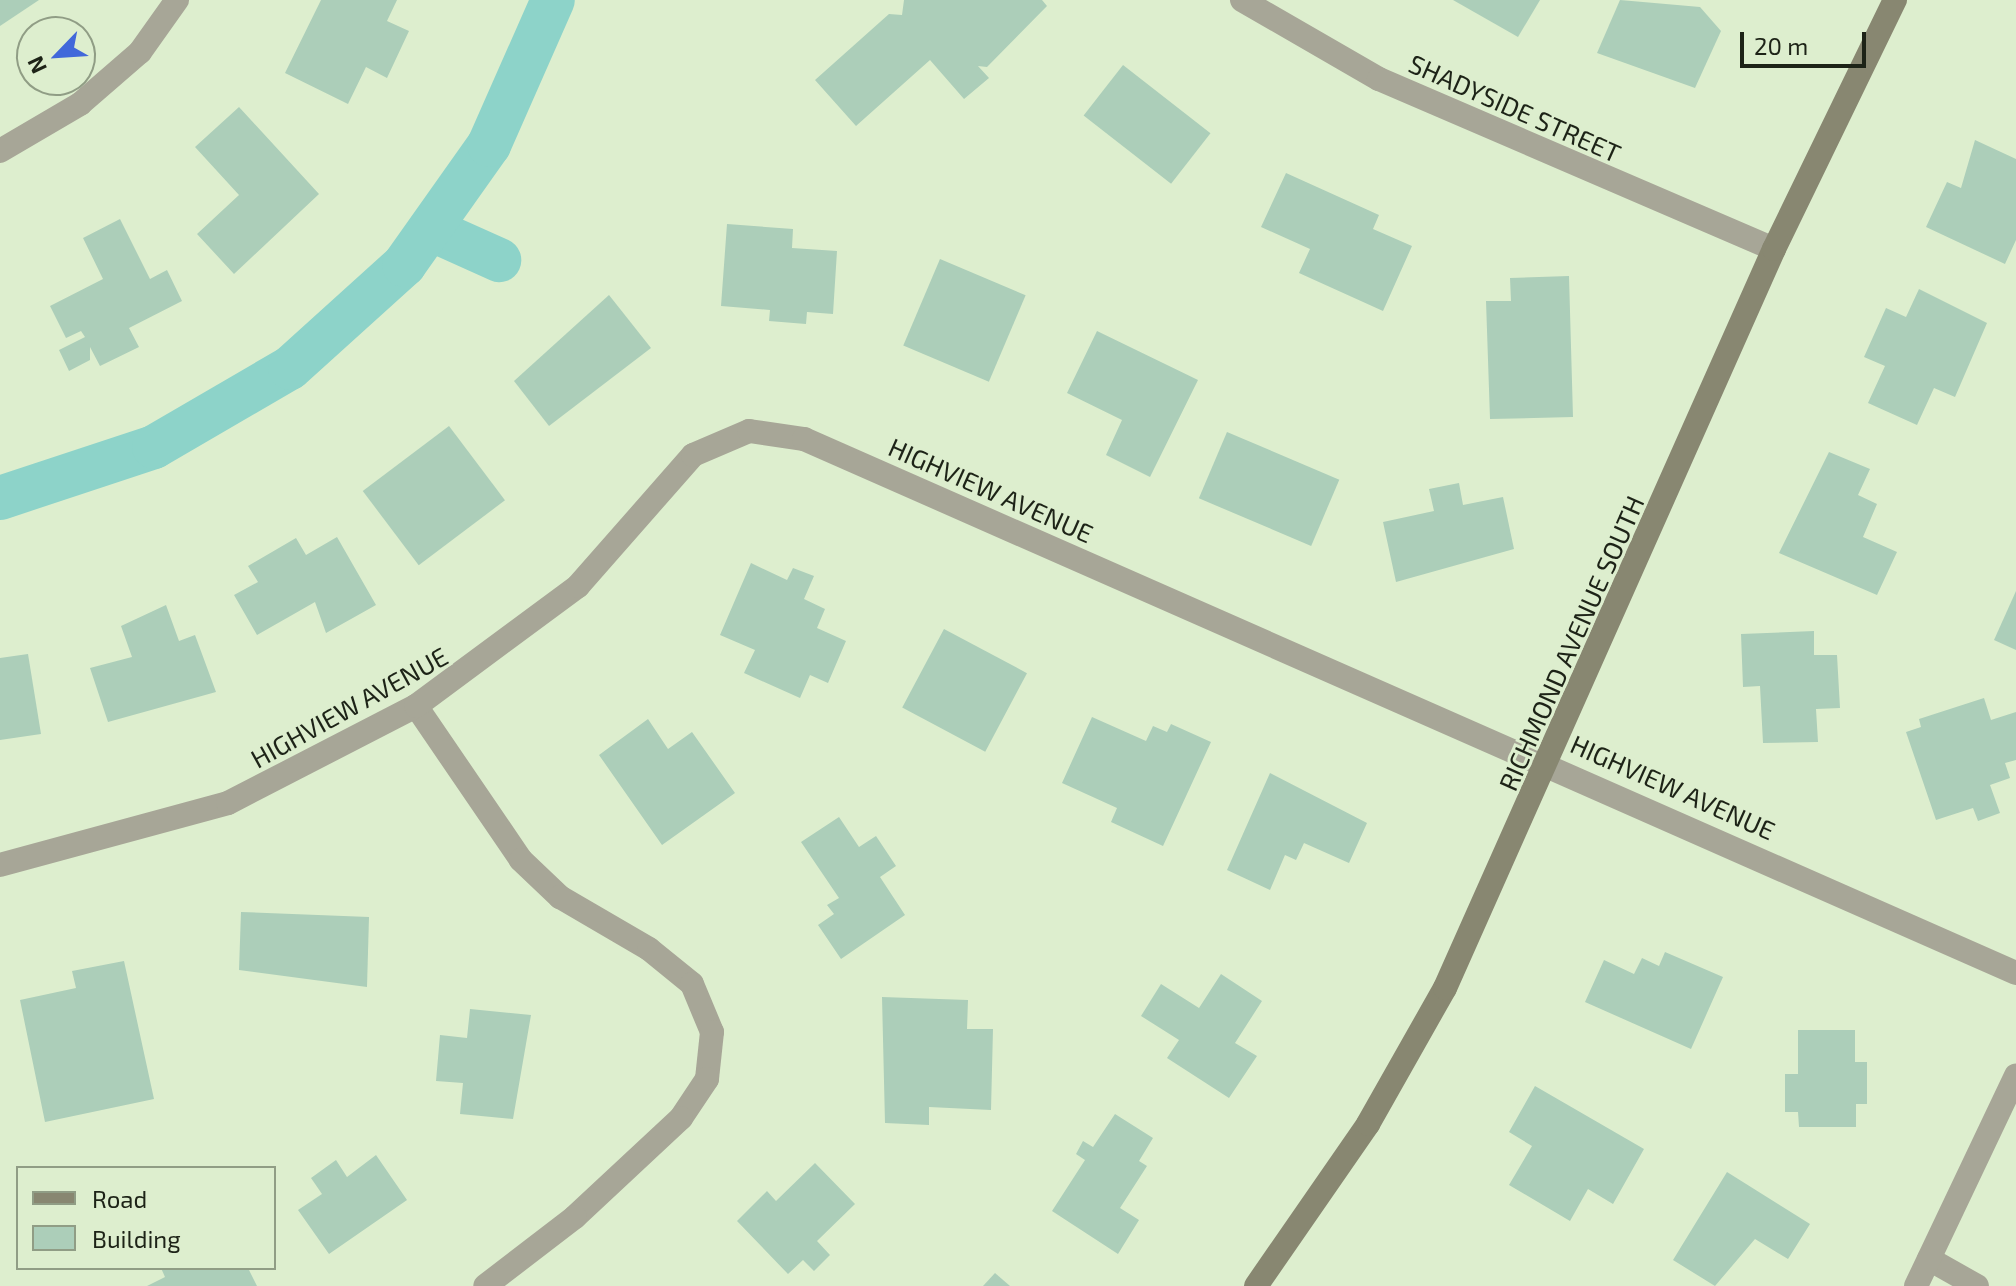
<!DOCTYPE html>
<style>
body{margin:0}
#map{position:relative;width:2016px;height:1286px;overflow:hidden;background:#ddeece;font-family:"Exo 2",sans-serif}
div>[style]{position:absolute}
.canal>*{height:44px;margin:-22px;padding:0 22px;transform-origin:22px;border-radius:22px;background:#8dd3c9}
.building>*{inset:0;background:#acceb9;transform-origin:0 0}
.street>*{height:24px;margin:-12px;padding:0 12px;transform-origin:12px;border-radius:12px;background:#a7a697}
.secondary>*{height:24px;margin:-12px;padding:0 12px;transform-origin:12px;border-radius:12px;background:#888771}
span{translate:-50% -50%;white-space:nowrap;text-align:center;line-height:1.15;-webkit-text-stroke:6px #ddeece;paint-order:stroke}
.street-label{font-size:26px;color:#1d2317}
.legend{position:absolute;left:16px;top:1166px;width:260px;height:104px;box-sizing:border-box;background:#ddeece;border:2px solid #909d85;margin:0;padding:10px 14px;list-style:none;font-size:24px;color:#1d2317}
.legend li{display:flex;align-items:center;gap:16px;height:40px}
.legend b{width:40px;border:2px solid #909d85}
.north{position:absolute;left:16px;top:16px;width:80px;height:80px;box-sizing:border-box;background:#ddeece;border:2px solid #909d85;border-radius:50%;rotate:245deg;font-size:22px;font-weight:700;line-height:32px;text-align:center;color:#1d2317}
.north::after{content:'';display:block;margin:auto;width:28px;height:36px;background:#4168da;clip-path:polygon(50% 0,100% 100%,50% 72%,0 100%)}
.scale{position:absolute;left:1740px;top:32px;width:126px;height:36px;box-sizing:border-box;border:4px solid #1d2317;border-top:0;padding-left:10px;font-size:24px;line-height:28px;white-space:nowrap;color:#1d2317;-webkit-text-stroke:6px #ddeece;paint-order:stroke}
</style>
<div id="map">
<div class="canal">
<i style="left:430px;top:229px;width:76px;rotate:24.2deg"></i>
<i style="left:0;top:498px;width:162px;rotate:-18.3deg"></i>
<i style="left:154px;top:447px;width:157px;rotate:-30.2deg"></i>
<i style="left:290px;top:368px;width:154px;rotate:-42.1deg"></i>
<i style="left:404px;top:265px;width:147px;rotate:-54.7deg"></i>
<i style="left:489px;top:145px;width:158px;rotate:-66.2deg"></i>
</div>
<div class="building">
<i style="clip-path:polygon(0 0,39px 0,0 26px)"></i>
<i style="clip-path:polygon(321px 0,397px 0,387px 21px,409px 31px,387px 78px,366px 67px,348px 104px,285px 73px)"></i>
<i style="clip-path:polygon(904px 0,1042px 0,1047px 6px,987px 67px,978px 66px,989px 78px,964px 99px,930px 60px,856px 126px,815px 80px,889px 14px,902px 15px)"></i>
<i style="clip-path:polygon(1453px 0,1540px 0,1518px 37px)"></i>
<i style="clip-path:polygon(1620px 0,1700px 7px,1721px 31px,1695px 88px,1597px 53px)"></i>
<i style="left:1123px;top:65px;width:111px;height:64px;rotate:38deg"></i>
<i style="clip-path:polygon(239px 107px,319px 194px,234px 274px,197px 234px,239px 195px,195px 147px)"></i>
<i style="clip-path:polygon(1975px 140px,2016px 159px,2016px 240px,2005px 264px,1926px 227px,1947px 182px,1961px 188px)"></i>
<i style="clip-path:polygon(1286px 173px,1379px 215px,1373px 229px,1412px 246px,1383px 311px,1299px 273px,1310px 249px,1261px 227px)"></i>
<i style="clip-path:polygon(120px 219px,150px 279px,167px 270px,182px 301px,129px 328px,139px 347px,100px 366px,90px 347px,90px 360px,69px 371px,59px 350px,85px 337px,81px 331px,66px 338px,50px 306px,103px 279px,83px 238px)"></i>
<i style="clip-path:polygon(727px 224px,793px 229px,792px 248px,837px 251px,833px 314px,807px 312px,806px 324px,769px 321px,770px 310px,721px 306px)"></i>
<i style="left:940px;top:259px;width:93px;height:94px;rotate:23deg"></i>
<i style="clip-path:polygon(1569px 276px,1573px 417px,1490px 419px,1486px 301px,1511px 301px,1510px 278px)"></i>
<i style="clip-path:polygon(1919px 289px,1987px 323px,1955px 397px,1934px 388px,1917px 425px,1868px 403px,1885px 366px,1864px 357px,1886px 308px,1906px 317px)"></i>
<i style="clip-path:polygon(609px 295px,651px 348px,549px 426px,514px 381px)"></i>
<i style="clip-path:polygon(1097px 331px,1198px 380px,1150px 477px,1106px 455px,1122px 420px,1067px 393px)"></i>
<i style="left:449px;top:426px;width:93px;height:108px;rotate:53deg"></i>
<i style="left:1227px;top:432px;width:122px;height:72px;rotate:23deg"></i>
<i style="clip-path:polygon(1829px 452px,1870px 469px,1858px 495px,1877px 504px,1863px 537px,1897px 552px,1877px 595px,1779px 553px)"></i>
<i style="clip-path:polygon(1459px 483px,1463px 505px,1503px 497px,1514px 549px,1396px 582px,1383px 522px,1434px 511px,1429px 489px)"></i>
<i style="clip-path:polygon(337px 537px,376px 605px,326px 633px,315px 602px,257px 635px,234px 595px,258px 582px,248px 566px,296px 538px,306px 555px)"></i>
<i style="clip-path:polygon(751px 563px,787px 580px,793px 568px,814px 576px,804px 599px,825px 609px,817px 628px,846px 641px,828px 683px,810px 675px,800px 698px,744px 673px,755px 650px,720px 635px)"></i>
<i style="clip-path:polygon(2016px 591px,2016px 650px,1994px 640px)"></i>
<i style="clip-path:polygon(166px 605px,179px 641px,195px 635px,216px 692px,108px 722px,90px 668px,132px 657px,121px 626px)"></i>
<i style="left:944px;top:629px;width:94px;height:89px;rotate:28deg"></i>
<i style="clip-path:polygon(1814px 631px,1814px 655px,1837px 655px,1840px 708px,1816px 709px,1818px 742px,1763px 743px,1760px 686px,1743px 687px,1741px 634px)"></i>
<i style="clip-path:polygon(28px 654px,41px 734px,0 740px,0 658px)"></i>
<i style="clip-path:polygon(1984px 698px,1991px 720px,2016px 712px,2016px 760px,2005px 763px,2010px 778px,1990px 785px,2000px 813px,1978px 821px,1973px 808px,1936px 820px,1906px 732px,1921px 727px,1919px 719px)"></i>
<i style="clip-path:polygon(1092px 717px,1146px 741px,1153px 726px,1167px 732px,1171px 724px,1211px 742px,1163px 846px,1111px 822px,1117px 808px,1062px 783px)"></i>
<i style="clip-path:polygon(648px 719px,668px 749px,692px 732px,735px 793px,662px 845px,599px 755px)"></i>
<i style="clip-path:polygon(1270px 773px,1367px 823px,1349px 863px,1304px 843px,1296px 860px,1285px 855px,1270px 890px,1227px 870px)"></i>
<i style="clip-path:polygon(839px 817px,859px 847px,876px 836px,896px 866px,880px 877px,905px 915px,841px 959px,818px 925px,834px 914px,827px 905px,839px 898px,801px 842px)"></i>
<i style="clip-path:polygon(241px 912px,369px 917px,367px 987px,239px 970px)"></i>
<i style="clip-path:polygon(1665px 952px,1723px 977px,1691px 1049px,1585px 1002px,1604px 960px,1634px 974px,1642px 958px,1659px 966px)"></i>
<i style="clip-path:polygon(124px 961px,154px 1099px,45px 1122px,20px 1000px,76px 988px,72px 971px)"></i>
<i style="clip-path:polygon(1221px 974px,1262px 1001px,1235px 1043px,1257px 1056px,1229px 1098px,1167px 1058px,1179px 1040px,1141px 1016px,1161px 984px,1199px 1008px)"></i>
<i style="clip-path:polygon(882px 997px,968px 1000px,967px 1029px,993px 1029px,991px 1110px,929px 1107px,929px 1125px,885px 1123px)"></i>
<i style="clip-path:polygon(470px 1009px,531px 1015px,513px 1119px,460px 1114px,463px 1083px,436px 1081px,440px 1035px,467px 1038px)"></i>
<i style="clip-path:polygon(1798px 1030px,1855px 1030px,1855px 1062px,1867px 1062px,1867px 1104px,1856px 1104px,1856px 1127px,1799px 1127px,1798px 1112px,1785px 1112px,1785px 1074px,1798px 1074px)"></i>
<i style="clip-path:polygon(1535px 1086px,1644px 1149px,1613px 1204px,1588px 1189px,1570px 1221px,1509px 1185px,1532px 1146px,1509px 1132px)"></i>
<i style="clip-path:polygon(1115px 1114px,1153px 1138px,1139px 1161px,1147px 1166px,1120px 1208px,1139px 1220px,1118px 1254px,1052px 1211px,1085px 1160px,1076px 1154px,1083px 1141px,1093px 1147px)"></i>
<i style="clip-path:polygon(376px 1155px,407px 1200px,329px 1254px,298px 1210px,322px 1194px,311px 1178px,336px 1160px,347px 1177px)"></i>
<i style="clip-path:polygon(815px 1163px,855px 1204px,817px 1241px,830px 1255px,814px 1271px,803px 1260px,788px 1274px,737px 1221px,767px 1191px,776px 1201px)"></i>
<i style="clip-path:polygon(1727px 1172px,1810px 1224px,1788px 1259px,1755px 1239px,1715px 1286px,1673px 1260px)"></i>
<i style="clip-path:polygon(161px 1268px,248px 1268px,257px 1286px,147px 1286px,165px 1277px)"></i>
<i style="clip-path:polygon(995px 1273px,1010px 1286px,983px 1286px)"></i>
</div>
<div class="street">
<i style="left:1242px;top:0;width:158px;rotate:30deg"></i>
<i style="left:1379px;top:79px;width:430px;rotate:23.3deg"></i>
<i style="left:0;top:151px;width:93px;rotate:-30.4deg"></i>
<i style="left:80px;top:104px;width:79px;rotate:-40.9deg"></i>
<i style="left:140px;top:52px;width:64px;rotate:-54.6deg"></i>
<i style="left:416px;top:706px;width:186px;rotate:55.7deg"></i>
<i style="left:521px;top:860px;width:54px;rotate:43.5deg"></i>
<i style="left:560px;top:897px;width:103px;rotate:30.3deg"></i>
<i style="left:649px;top:949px;width:55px;rotate:39.1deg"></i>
<i style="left:692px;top:984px;width:52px;rotate:67.4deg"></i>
<i style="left:712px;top:1032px;width:47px;rotate:96.1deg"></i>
<i style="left:707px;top:1079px;width:47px;rotate:123.7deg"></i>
<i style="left:681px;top:1118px;width:145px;rotate:137deg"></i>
<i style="left:575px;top:1217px;width:113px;rotate:142.5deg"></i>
<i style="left:0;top:865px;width:236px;rotate:-15.2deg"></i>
<i style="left:228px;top:803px;width:212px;rotate:-27.3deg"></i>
<i style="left:416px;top:706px;width:202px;rotate:-36.5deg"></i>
<i style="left:578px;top:586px;width:174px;rotate:-48.7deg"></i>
<i style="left:693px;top:455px;width:61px;rotate:-23.2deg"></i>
<i style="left:749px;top:431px;width:56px;rotate:8.3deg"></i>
<i style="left:804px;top:439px;width:1324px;rotate:23.78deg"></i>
<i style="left:1929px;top:1259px;width:55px;rotate:29.4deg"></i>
<i style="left:1916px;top:1286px;width:233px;rotate:-64.6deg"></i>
</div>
<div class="secondary">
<i style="left:1256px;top:1286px;width:197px;rotate:-55.3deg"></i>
<i style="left:1368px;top:1124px;width:156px;rotate:-60.5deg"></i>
<i style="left:1445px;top:988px;width:809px;rotate:-66deg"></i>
<i style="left:1774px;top:249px;width:277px;rotate:-64.1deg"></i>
</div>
<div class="street-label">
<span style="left:1515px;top:108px;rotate:24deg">SHADYSIDE STREET</span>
<span style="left:991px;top:490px;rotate:24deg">HIGHVIEW AVENUE</span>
<span style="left:1571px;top:643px;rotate:-66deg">RICHMOND AVENUE SOUTH</span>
<span style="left:349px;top:707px;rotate:-29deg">HIGHVIEW AVENUE</span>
<span style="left:1673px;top:787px;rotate:24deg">HIGHVIEW AVENUE</span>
</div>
<ul class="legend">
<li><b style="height:10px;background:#888771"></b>Road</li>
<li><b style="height:22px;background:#acceb9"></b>Building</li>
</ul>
<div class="north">N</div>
<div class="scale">20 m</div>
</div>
